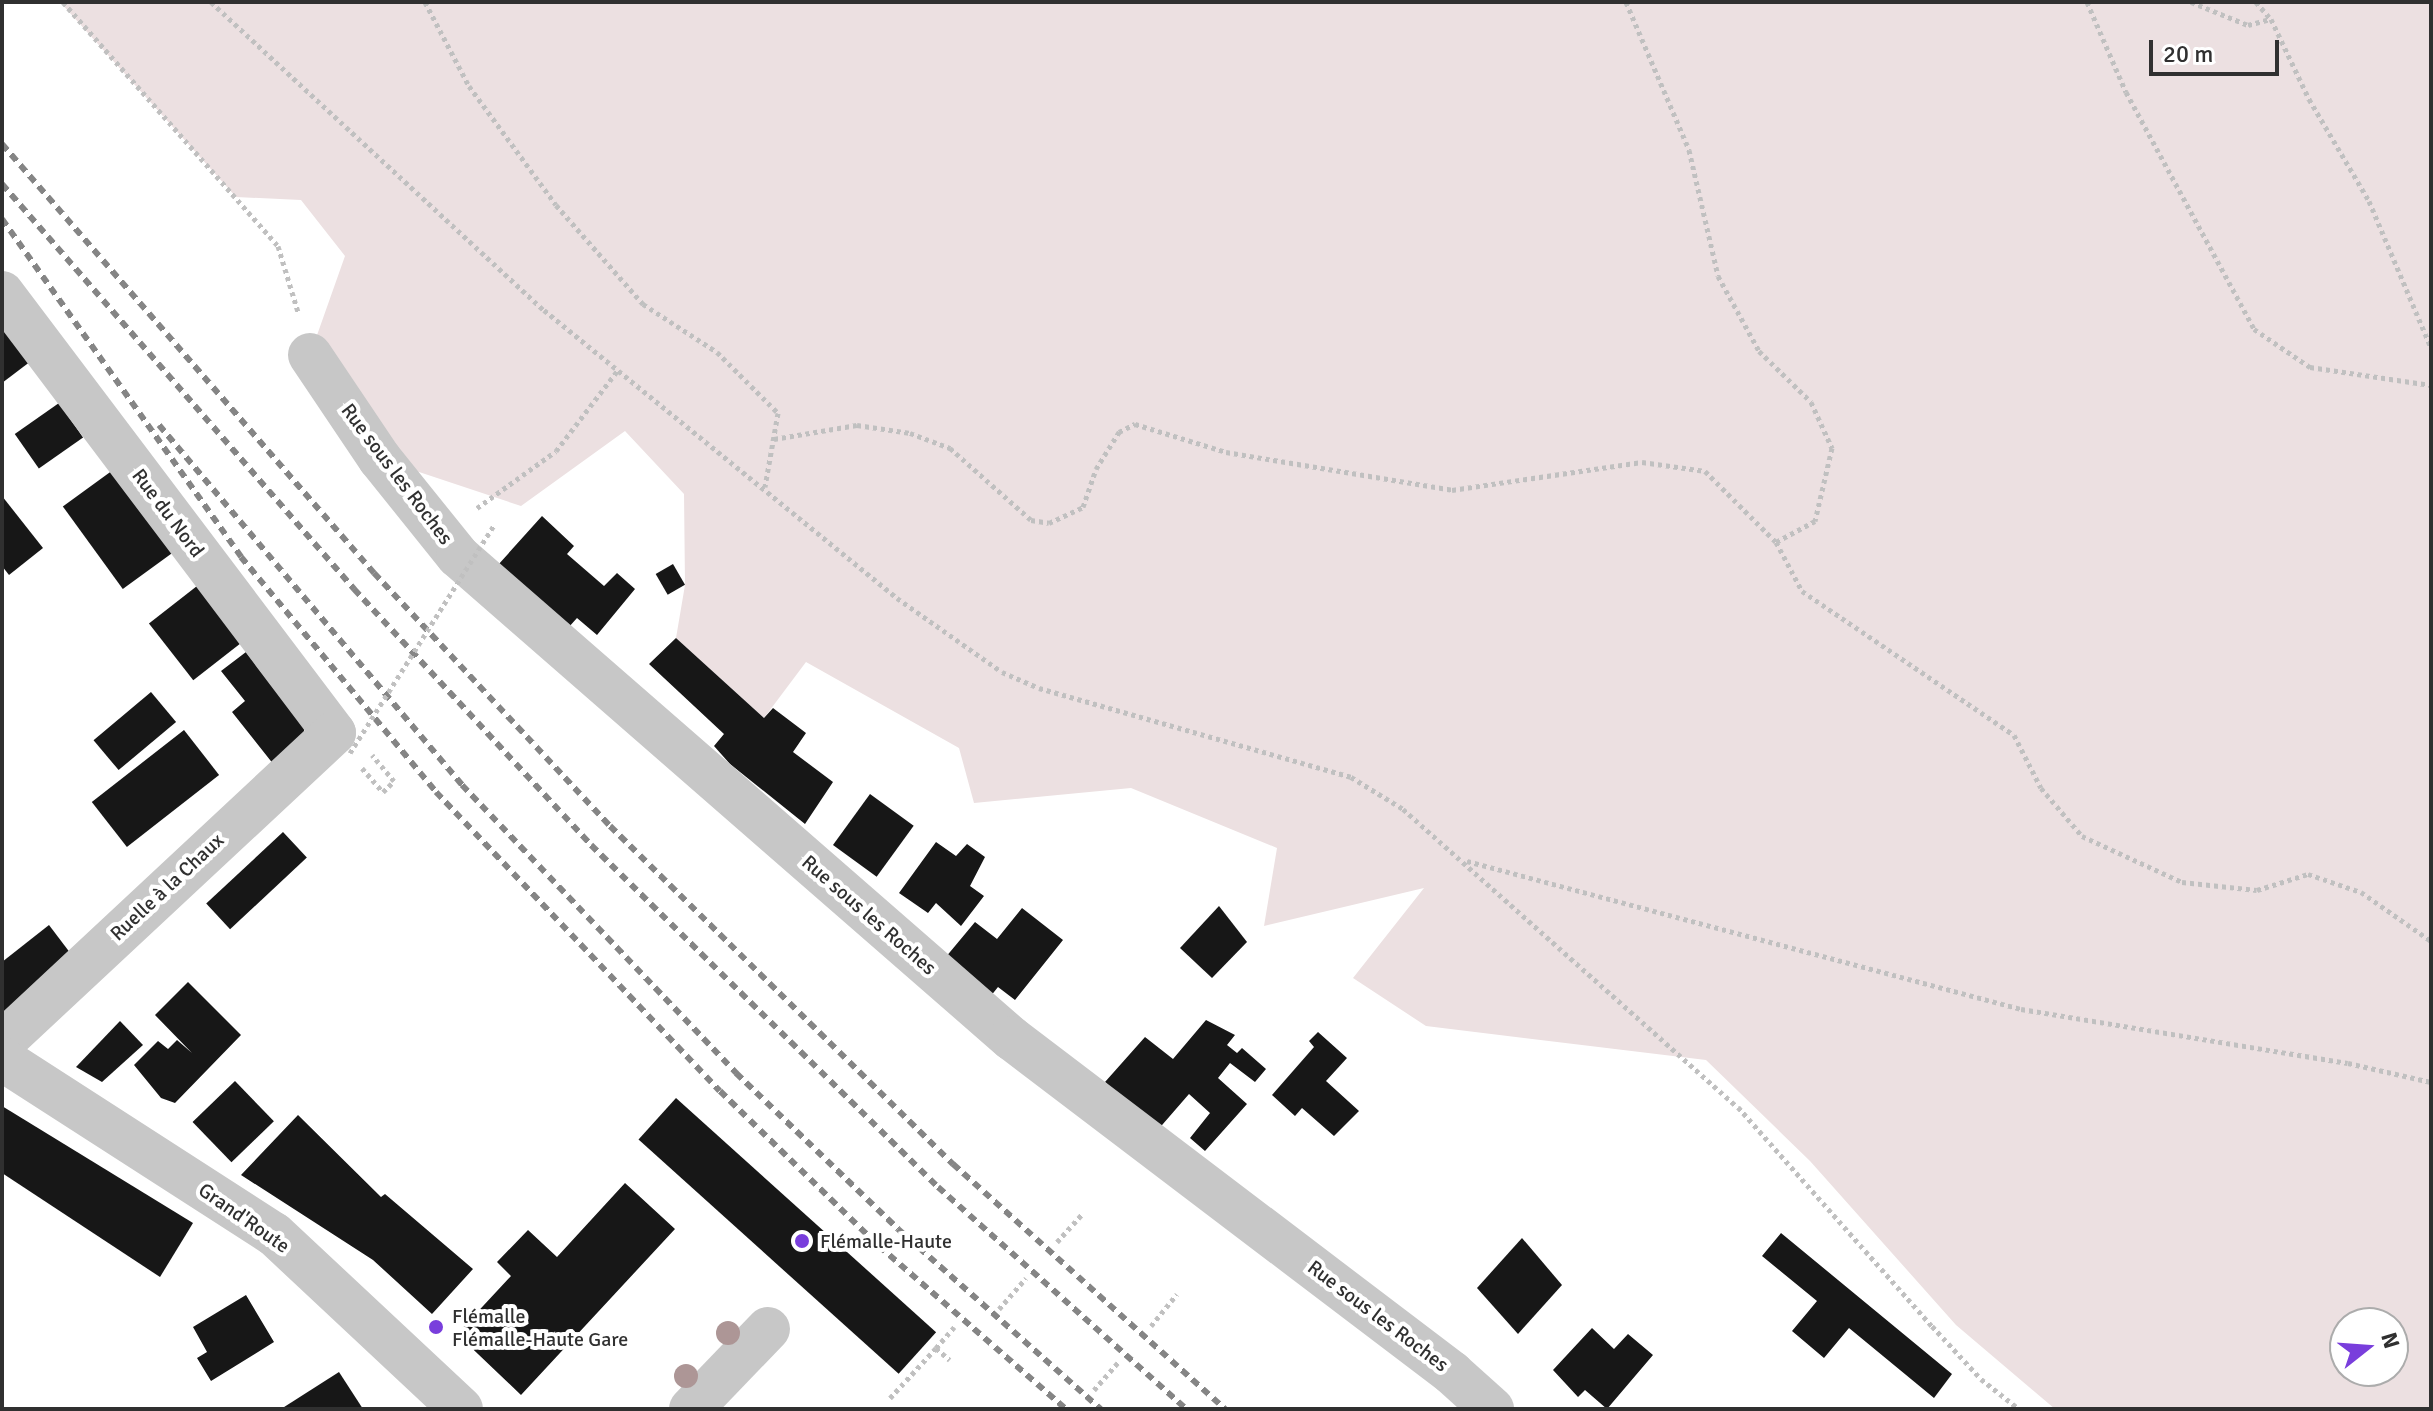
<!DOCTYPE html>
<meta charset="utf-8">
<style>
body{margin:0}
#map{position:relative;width:2433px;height:1411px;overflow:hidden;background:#fff;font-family:Signika,sans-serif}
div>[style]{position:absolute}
.green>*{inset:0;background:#ece0e1}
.building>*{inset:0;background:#171717;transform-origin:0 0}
.path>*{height:5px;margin-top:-2.5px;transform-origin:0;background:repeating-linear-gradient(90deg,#c0c0c0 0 4px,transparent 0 8px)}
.minor>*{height:44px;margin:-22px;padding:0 22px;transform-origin:22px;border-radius:22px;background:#c7c7c7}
.rail>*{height:6px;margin-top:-3px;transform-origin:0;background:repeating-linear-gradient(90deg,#858585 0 8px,transparent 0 14px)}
.path-bridge>*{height:5px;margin-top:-2.5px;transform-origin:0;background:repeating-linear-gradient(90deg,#c0c0c0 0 4px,transparent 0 8px)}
.trees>*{width:24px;height:24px;margin:-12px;border-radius:50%;background:#ad9696}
.dots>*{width:22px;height:22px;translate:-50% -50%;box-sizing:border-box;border:4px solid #fff;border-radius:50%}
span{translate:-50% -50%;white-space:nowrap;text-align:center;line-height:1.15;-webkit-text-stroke:8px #fff;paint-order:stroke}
.street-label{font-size:20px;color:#303030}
.poi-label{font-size:20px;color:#303030}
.left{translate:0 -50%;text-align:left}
.frame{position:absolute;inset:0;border:4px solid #303030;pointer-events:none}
.north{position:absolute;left:2329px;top:1307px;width:80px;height:80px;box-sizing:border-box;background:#fff;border:2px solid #acacac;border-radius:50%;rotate:73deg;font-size:22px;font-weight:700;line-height:32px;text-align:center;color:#303030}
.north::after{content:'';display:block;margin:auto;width:28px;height:36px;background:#793edc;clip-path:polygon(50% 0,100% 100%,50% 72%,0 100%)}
.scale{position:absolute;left:2149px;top:40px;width:130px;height:36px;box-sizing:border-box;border:4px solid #303030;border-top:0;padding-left:10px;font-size:24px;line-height:28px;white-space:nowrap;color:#303030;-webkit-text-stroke:6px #fff;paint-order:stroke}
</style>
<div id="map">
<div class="green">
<i style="clip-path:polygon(evenodd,60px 2px,2431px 2px,2431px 1409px,2055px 1409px,1956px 1325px,1810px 1161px,1706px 1060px,1426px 1026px,1353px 978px,1424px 888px,1264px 926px,1277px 848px,1131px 788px,974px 803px,959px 748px,806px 662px,764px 718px,676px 638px,685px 585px,684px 494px,625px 431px,521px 506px,380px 459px,310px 355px,345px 256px,301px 200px,236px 197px,60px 2px,2345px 1323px,2393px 1323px,2393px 1371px,2345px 1371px,2345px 1323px)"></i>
</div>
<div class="building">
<i style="clip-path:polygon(7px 329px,31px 361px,2px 383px,2px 333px)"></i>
<i style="left:59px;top:403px;width:42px;height:54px;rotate:55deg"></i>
<i style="left:113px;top:470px;width:102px;height:62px;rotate:54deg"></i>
<i style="clip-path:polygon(2px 496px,43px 548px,9px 575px,2px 566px)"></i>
<i style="clip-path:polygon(542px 516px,574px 546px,567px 554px,604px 586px,617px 573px,635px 589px,597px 635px,577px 618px,568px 628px,498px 565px)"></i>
<i style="left:673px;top:564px;width:24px;height:20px;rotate:60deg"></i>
<i style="left:197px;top:586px;width:72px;height:61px;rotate:52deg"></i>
<i style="clip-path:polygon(676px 638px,764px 718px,773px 708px,806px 733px,793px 752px,833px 782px,805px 824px,730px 764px,714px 746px,724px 734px,649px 664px)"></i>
<i style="clip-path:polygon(246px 652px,304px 728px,304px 740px,274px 765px,232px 712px,245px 701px,221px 671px)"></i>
<i style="left:151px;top:692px;width:39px;height:75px;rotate:50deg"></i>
<i style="left:184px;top:730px;width:57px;height:117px;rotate:52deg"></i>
<i style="left:870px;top:794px;width:54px;height:63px;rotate:36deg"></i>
<i style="left:283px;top:832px;width:35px;height:105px;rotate:47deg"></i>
<i style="clip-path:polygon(936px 842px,956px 856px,967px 844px,985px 857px,970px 886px,984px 896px,961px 926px,936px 903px,928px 913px,899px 893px)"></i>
<i style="clip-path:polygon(1219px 906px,1247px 942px,1212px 978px,1180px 948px)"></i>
<i style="clip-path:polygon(1022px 908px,1063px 940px,1015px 1000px,998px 987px,982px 1007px,935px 970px,975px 922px,997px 939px)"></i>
<i style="clip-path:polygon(49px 925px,74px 958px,2px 1015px,2px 962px)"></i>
<i style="clip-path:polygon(188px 982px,241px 1035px,175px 1103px,161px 1098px,134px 1065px,158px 1041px,168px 1049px,177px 1040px,192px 1053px,155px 1015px)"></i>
<i style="clip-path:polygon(1206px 1020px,1235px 1035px,1227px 1045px,1237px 1053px,1242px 1048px,1266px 1069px,1255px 1082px,1230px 1063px,1218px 1078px,1247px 1104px,1205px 1151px,1190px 1138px,1210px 1113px,1189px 1094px,1156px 1132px,1105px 1082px,1145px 1037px,1173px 1059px)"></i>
<i style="clip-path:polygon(120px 1021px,143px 1045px,102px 1082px,76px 1067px)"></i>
<i style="clip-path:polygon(1318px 1032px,1347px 1058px,1326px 1081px,1359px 1111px,1334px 1136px,1302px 1108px,1295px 1116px,1272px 1095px,1314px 1047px,1309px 1041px)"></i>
<i style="left:235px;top:1081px;width:56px;height:59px;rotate:46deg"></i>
<i style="left:676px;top:1098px;width:350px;height:56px;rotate:42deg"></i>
<i style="clip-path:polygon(2px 1106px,193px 1223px,160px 1277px,2px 1173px)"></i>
<i style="clip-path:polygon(298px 1115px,381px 1197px,385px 1194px,473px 1269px,432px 1314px,373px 1260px,241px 1175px)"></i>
<i style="clip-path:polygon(625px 1183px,675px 1229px,521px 1395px,457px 1334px,511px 1276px,497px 1262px,528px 1230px,557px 1257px)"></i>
<i style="clip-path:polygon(1781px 1233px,1952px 1374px,1934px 1398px,1849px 1328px,1824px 1358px,1792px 1331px,1817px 1301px,1762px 1256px)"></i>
<i style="clip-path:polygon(1522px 1238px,1562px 1285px,1518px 1334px,1477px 1288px)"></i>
<i style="clip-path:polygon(246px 1295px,274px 1342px,211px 1381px,197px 1358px,207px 1352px,193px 1327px)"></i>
<i style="clip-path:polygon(1592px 1328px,1614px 1349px,1628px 1334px,1653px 1355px,1607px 1409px,1585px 1390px,1578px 1397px,1553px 1370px)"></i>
<i style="clip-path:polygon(339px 1372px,363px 1409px,281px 1409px)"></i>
</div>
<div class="path">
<i style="left:63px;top:2px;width:325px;rotate:48.6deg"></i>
<i style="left:278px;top:246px;width:69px;rotate:73.1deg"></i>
<i style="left:211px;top:2px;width:454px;rotate:42.8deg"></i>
<i style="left:544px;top:310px;width:456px;rotate:39.2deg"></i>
<i style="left:897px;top:598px;width:128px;rotate:35.2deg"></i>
<i style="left:1002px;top:672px;width:40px;rotate:23.4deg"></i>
<i style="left:1039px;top:688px;width:324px;rotate:15.9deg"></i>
<i style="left:1351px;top:777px;width:61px;rotate:31.6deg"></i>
<i style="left:1403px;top:809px;width:448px;rotate:41.7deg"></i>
<i style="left:1738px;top:1107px;width:293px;rotate:48.5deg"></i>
<i style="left:1932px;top:1326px;width:72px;rotate:47.2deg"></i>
<i style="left:1981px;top:1379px;width:48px;rotate:38.3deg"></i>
<i style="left:425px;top:2px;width:95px;rotate:62.4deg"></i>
<i style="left:469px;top:86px;width:147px;rotate:53.8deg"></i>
<i style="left:556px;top:205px;width:132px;rotate:48.7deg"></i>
<i style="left:643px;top:304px;width:88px;rotate:33deg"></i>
<i style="left:717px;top:352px;width:86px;rotate:45deg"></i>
<i style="left:778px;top:413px;width:75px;rotate:100deg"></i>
<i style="left:1626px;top:2px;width:161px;rotate:66.9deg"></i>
<i style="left:1689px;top:150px;width:129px;rotate:77deg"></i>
<i style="left:1718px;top:276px;width:85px;rotate:61.3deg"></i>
<i style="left:1759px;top:351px;width:73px;rotate:44.4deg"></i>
<i style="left:1811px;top:402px;width:51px;rotate:65.5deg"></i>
<i style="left:1832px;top:448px;width:75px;rotate:103.1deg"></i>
<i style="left:1815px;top:521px;width:44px;rotate:151.7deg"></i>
<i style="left:2087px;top:2px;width:98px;rotate:66.6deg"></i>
<i style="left:2126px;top:92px;width:269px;rotate:61.6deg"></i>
<i style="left:2254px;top:329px;width:68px;rotate:34.2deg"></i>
<i style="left:2310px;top:367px;width:122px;rotate:8.5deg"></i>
<i style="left:2191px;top:2px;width:61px;rotate:22deg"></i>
<i style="left:2248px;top:25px;width:24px;rotate:-15deg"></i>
<i style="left:2256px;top:2px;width:23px;rotate:49deg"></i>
<i style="left:2271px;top:19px;width:89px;rotate:64.6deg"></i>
<i style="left:2309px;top:99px;width:118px;rotate:59.5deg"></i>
<i style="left:2369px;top:201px;width:160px;rotate:67.1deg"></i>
<i style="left:774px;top:439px;width:84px;rotate:-9.6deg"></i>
<i style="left:857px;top:425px;width:54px;rotate:8.6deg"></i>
<i style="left:910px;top:433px;width:43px;rotate:20.6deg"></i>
<i style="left:950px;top:448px;width:108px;rotate:41.6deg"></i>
<i style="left:1031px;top:520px;width:18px;rotate:9deg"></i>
<i style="left:1049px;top:523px;width:38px;rotate:-25deg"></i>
<i style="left:1083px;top:507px;width:40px;rotate:-71.1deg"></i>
<i style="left:1096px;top:469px;width:44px;rotate:-58.1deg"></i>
<i style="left:1119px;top:432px;width:18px;rotate:-27deg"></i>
<i style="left:1135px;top:424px;width:95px;rotate:17.1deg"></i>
<i style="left:1226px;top:452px;width:229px;rotate:9.5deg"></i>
<i style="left:1452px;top:490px;width:192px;rotate:-8.4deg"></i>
<i style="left:1642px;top:462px;width:64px;rotate:8.1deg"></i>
<i style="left:1705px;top:471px;width:100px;rotate:45deg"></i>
<i style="left:1776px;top:542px;width:55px;rotate:62deg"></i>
<i style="left:1802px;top:591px;width:256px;rotate:34.2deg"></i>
<i style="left:2014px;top:735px;width:59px;rotate:63deg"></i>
<i style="left:2041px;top:788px;width:63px;rotate:49.5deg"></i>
<i style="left:2082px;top:836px;width:110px;rotate:24.7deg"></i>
<i style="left:2182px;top:882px;width:75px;rotate:6.1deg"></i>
<i style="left:2257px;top:890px;width:53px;rotate:-17.4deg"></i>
<i style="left:2308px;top:874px;width:56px;rotate:18.8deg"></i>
<i style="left:2361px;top:892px;width:85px;rotate:35deg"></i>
<i style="left:477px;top:508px;width:97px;rotate:-35.8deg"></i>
<i style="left:556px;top:451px;width:102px;rotate:-52.6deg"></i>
<i style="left:362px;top:768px;width:32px;rotate:49deg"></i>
<i style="left:383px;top:792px;width:16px;rotate:-45deg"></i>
<i style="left:394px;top:781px;width:34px;rotate:-130deg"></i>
<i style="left:1467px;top:861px;width:573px;rotate:14.96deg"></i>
<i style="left:2021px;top:1009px;width:331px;rotate:9.4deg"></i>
<i style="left:2348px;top:1063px;width:85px;rotate:12.9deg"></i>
<i style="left:1057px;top:1242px;width:39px;rotate:-48deg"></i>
<i style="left:999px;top:1309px;width:41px;rotate:-48.9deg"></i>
<i style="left:1151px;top:1326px;width:41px;rotate:-50.9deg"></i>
<i style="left:936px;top:1348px;width:28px;rotate:-49deg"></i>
<i style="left:1094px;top:1390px;width:38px;rotate:-49deg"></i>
<i style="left:890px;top:1398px;width:68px;rotate:-47.4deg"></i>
<i style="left:936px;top:1348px;width:18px;rotate:41deg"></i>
</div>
<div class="minor">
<i style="left:2px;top:293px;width:551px;rotate:52.96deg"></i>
<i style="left:334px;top:733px;width:454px;rotate:137deg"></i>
<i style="left:310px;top:355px;width:125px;rotate:56.1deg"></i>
<i style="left:380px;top:459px;width:124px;rotate:51.2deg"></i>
<i style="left:458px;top:556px;width:734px;rotate:41.08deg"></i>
<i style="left:1011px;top:1038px;width:554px;rotate:37.22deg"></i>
<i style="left:1452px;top:1373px;width:54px;rotate:42deg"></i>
<i style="left:2px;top:1059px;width:323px;rotate:32.8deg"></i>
<i style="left:274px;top:1234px;width:256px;rotate:43.1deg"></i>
<i style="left:691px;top:1409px;width:111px;rotate:-46.1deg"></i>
</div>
<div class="rail">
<i style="left:2px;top:144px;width:568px;rotate:49.07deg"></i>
<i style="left:374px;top:573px;width:346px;rotate:47deg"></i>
<i style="left:610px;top:826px;width:482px;rotate:44.6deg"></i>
<i style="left:953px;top:1164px;width:366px;rotate:42deg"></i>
<i style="left:2px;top:184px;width:537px;rotate:49deg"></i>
<i style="left:354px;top:589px;width:349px;rotate:47.2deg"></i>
<i style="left:591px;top:845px;width:487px;rotate:44.6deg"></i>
<i style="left:938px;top:1187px;width:333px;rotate:41.8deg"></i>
<i style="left:2px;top:219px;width:414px;rotate:54.7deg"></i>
<i style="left:241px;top:557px;width:305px;rotate:50.3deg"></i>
<i style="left:436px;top:792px;width:412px;rotate:46.5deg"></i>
<i style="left:720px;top:1091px;width:222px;rotate:44.3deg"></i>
<i style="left:879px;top:1246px;width:248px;rotate:41.1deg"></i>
<i style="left:159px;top:425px;width:471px;rotate:49.9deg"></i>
<i style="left:462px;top:785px;width:398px;rotate:46.4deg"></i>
<i style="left:736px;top:1073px;width:225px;rotate:43.9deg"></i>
<i style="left:898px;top:1229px;width:271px;rotate:41.6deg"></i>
</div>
<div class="path-bridge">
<i style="left:350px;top:753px;width:270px;rotate:-57.7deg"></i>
</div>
<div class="trees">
<i style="left:728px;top:1333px"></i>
<i style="left:686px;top:1376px"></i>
</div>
<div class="dots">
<i style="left:802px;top:1241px;background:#793edc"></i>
<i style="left:436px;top:1327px;background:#793edc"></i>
</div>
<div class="street-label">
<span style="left:397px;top:474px;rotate:53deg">Rue sous les Roches</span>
<span style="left:168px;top:513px;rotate:53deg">Rue du Nord</span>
<span style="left:167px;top:887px;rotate:-43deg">Ruelle à la Chaux</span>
<span style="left:869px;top:915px;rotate:41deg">Rue sous les Roches</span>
<span style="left:244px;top:1218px;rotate:35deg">Grand'Route</span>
<span style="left:1378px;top:1316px;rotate:37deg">Rue sous les Roches</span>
</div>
<div class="poi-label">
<span class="left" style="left:820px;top:1241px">Flémalle-Haute</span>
<span class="left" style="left:452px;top:1328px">Flémalle<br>Flémalle-Haute Gare</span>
</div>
<div class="frame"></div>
<div class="north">N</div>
<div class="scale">20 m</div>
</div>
